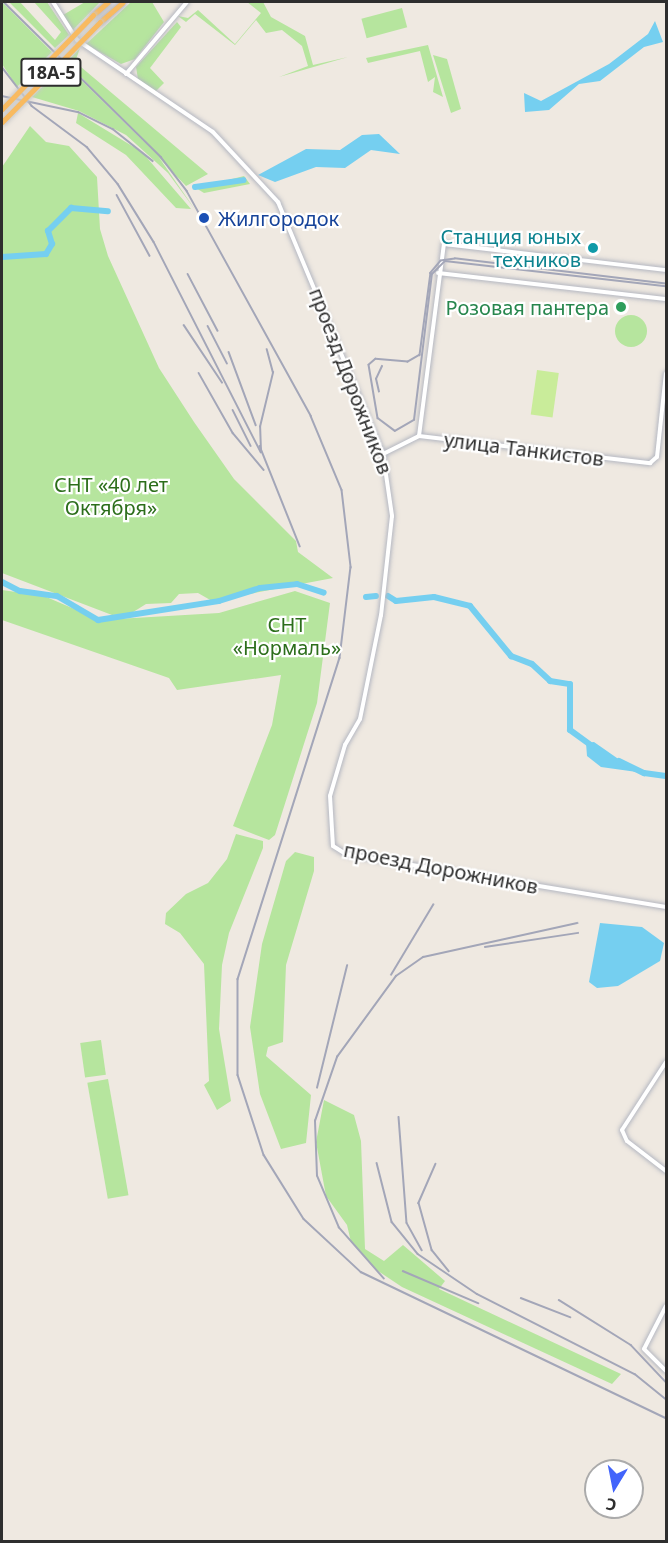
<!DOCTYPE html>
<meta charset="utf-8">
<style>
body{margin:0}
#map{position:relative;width:668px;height:1543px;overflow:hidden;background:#efe9e1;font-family:"Noto Sans",sans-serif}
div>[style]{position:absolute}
.green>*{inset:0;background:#b6e59e;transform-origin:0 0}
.round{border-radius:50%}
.pitch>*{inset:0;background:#c9ec9a;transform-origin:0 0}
.water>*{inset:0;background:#75cff0}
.river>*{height:6px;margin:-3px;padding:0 3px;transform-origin:3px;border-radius:3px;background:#75cff0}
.roads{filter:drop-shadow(0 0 2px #b4b7c1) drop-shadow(0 0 2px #b4b7c1)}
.tertiary>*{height:4px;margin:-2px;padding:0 2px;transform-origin:2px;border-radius:2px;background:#fff}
.secondary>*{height:4px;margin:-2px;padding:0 2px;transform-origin:2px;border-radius:2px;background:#fff}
.trunk>*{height:5px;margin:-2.5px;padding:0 2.5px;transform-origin:2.5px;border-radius:2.5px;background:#f8ba60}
.tram>*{height:1.5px;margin:-0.75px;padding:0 0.75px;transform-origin:0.75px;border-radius:0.75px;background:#a3a6b8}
.rail>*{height:1.5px;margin:-0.75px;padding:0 0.75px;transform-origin:0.75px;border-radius:0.75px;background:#a3a6b8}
.bridges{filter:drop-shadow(0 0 2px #c9c9c9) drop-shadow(0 0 2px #c9c9c9)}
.trunk-bridge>*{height:5px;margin:-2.5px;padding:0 2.5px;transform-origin:2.5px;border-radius:2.5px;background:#f8ba60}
.dots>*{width:16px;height:16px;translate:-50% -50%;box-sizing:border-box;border:3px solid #fff;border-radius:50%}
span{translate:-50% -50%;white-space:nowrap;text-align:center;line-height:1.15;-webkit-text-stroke:4.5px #fff;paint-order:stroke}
.shield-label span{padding:2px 4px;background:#fff;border:2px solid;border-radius:4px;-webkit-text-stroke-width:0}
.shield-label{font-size:18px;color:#2e2e2e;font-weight:700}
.transit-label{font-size:20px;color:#164399}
.left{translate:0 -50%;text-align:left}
.culture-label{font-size:20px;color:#0d838f}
.right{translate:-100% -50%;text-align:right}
.leisure-label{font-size:20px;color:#27864d}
.street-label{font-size:20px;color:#2e2e2e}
.park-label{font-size:20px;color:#2c6e1b}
.frame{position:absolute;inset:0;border:3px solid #2e2e2e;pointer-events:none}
.north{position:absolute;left:584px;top:1459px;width:60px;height:60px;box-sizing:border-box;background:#fff;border:2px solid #ababab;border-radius:50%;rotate:190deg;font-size:16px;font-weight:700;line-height:24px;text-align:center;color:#2e2e2e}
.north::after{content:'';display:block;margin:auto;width:21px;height:27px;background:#4264fb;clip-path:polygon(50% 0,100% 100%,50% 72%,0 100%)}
</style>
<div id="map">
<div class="green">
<i style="clip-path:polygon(2px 2px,52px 52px,17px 87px,2px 64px)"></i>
<i style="clip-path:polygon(9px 2px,20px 2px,55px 40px,61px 32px,34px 2px,47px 2px,69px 35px,55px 48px)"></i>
<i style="clip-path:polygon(85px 2px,100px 2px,73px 30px,63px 15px)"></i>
<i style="clip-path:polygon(131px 2px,152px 2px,164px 22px,135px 59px,121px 64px,86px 44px)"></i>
<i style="clip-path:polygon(247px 2px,263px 2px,271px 17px,305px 36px,313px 65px,348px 57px,279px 77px,308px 66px,302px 46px,282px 30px,266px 33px,256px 20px,235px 45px,195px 14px,186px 22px,178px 16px,188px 18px,198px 10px,235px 44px,261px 13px)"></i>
<i style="left:402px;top:8px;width:20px;height:42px;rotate:75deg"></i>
<i style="clip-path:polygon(177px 22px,181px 27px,150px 68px,164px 83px,156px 91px,138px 79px,136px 67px)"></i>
<i style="clip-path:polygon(428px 45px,443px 97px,433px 92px,435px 77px,428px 82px,420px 51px,368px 63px,366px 58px)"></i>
<i style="clip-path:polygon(80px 48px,75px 62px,208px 174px,186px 186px,67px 62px)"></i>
<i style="clip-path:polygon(433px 55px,447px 59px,461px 109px,451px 113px)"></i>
<i style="clip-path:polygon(65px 64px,158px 156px,196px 211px,168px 173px,126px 135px,79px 111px,32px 97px)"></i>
<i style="clip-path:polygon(78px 113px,142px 152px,191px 209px,176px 208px,126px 155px,76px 123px)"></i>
<i style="clip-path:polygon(30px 126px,46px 142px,69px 146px,97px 177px,100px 229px,108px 256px,159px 368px,194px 422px,234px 479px,296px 541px,298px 552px,333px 578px,212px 601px,198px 593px,179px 594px,171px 603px,146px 604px,130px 614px,112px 615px,2px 573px,2px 167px)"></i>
<i style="clip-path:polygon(244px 176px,250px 184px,204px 193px,196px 188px)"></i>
<i class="round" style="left:615px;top:315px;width:32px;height:32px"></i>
<i style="clip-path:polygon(2px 590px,44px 596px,100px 620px,219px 613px,295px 591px,330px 603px,317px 703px,275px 835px,269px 840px,233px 826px,272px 725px,281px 675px,177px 690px,169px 678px,2px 620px)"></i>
<i style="clip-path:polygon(236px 834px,263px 841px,263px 848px,229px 933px,222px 965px,219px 1029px,231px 1101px,217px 1110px,204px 1085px,209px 1081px,204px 964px,180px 933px,165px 924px,166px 913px,186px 894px,208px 883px,227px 859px)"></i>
<i style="clip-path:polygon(295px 852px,314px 857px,314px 871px,286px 965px,283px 1042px,268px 1047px,266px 1056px,311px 1095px,306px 1143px,281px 1149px,260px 1094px,250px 1027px,262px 944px,286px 861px)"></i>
<i style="left:101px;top:1040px;width:35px;height:21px;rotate:82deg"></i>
<i style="left:108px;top:1079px;width:118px;height:21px;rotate:80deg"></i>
<i style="clip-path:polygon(324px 1100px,354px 1115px,361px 1141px,365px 1249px,384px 1261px,403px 1245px,445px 1281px,439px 1289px,621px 1374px,612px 1384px,402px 1287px,375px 1269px,351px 1242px,347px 1225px,326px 1196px,316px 1142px)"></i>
</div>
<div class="pitch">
<i style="left:537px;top:370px;width:22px;height:45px;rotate:8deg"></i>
</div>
<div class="water">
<i style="clip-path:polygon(655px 21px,663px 42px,644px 47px,600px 81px,579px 84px,549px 110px,525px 112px,524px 93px,541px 101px,609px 64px,648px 34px)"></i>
<i style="clip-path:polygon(379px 134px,400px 154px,371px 150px,345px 168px,316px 167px,275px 182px,258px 175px,306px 149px,340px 150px,362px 135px)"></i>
<i style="clip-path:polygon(594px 742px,627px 765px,644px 773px,601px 767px,587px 756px,586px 743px)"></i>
<i style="clip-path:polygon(600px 923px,642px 927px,664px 943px,660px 961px,618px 986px,597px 988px,589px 982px)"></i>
</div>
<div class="river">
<i style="left:195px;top:187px;width:49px;rotate:-8.1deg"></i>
<i style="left:2px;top:257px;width:44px;rotate:-3.9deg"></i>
<i style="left:46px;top:254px;width:12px;rotate:-59deg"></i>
<i style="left:52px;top:244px;width:14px;rotate:-107deg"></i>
<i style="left:48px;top:231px;width:33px;rotate:-45deg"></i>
<i style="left:71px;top:208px;width:37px;rotate:5deg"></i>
<i style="left:2px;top:582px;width:20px;rotate:27deg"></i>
<i style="left:20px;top:591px;width:37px;rotate:8deg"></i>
<i style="left:57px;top:596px;width:48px;rotate:30.3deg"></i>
<i style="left:98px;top:620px;width:122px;rotate:-8.9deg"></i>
<i style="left:219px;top:601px;width:43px;rotate:-17.6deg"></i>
<i style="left:260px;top:588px;width:37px;rotate:-6deg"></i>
<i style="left:297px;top:584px;width:28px;rotate:18deg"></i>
<i style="left:388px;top:596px;width:9px;rotate:32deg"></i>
<i style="left:396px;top:601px;width:38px;rotate:-6deg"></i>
<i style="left:434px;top:597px;width:37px;rotate:14deg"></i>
<i style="left:470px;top:606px;width:65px;rotate:50.6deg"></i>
<i style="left:511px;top:656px;width:22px;rotate:21deg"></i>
<i style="left:532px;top:664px;width:25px;rotate:43deg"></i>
<i style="left:550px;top:681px;width:20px;rotate:9deg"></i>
<i style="left:570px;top:684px;width:46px;rotate:90deg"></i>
<i style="left:570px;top:730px;width:27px;rotate:36deg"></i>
<i style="left:366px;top:597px;width:10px;rotate:-6deg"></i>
<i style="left:619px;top:761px;width:28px;rotate:26deg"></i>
<i style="left:644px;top:773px;width:22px;rotate:8deg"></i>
</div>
<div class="roads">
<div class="tertiary">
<i style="left:666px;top:1062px;width:81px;rotate:122.9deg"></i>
<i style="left:622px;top:1130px;width:12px;rotate:66deg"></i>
<i style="left:627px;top:1141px;width:49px;rotate:37.6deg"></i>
<i style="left:666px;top:1306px;width:48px;rotate:117.1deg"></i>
<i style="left:644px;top:1349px;width:31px;rotate:45deg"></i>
</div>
<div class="secondary">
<i style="left:53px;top:2px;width:45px;rotate:57.7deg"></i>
<i style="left:77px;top:40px;width:164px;rotate:34.1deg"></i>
<i style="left:213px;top:132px;width:96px;rotate:47.1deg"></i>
<i style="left:278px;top:202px;width:273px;rotate:67.4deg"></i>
<i style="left:383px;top:454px;width:63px;rotate:81.7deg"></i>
<i style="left:392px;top:516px;width:100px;rotate:96.3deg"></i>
<i style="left:381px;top:615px;width:106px;rotate:101.4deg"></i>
<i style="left:360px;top:719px;width:30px;rotate:120deg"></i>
<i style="left:345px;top:745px;width:53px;rotate:106.4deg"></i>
<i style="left:330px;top:796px;width:50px;rotate:86.6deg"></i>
<i style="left:333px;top:846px;width:15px;rotate:32deg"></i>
<i style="left:346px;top:854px;width:324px;rotate:9.4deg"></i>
<i style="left:126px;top:74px;width:94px;rotate:-49.7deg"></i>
<i style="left:438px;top:273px;width:229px;rotate:6.5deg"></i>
<i style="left:419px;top:436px;width:194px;rotate:-82.6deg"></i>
<i style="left:444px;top:244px;width:224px;rotate:6.7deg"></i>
<i style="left:383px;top:454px;width:40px;rotate:-26.6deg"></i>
<i style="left:419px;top:436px;width:233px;rotate:6.7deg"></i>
<i style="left:650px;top:463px;width:9px;rotate:-41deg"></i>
<i style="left:657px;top:457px;width:84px;rotate:-83.9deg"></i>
</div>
<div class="trunk">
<i style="left:93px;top:15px;width:20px;rotate:-41deg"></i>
<i style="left:100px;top:22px;width:30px;rotate:-41deg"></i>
</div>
</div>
<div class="tram">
<i style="left:666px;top:284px;width:212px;rotate:-173.2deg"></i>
<i style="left:455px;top:259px;width:14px;rotate:172deg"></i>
<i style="left:441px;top:261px;width:16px;rotate:130deg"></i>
<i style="left:431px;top:273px;width:83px;rotate:97.6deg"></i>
<i style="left:420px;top:355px;width:14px;rotate:150deg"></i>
<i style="left:408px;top:362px;width:32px;rotate:-175deg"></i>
<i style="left:376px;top:359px;width:9px;rotate:139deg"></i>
<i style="left:369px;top:365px;width:54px;rotate:80.4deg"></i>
<i style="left:378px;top:418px;width:21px;rotate:37deg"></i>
<i style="left:395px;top:431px;width:22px;rotate:-30deg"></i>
<i style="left:414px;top:420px;width:147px;rotate:-83deg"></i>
<i style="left:432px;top:274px;width:18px;rotate:-45deg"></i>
<i style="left:445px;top:261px;width:222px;rotate:6.5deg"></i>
<i style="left:379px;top:392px;width:13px;rotate:-103deg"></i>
<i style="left:376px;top:379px;width:14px;rotate:-65deg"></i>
</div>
<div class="rail">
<i style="left:4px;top:2px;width:221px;rotate:44.6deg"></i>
<i style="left:161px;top:157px;width:43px;rotate:52.6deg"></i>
<i style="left:187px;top:191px;width:257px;rotate:61.1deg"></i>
<i style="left:311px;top:416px;width:80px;rotate:67.3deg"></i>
<i style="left:342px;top:490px;width:78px;rotate:83.3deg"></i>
<i style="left:351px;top:567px;width:92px;rotate:96.9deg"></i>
<i style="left:340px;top:658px;width:337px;rotate:107.6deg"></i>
<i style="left:238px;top:979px;width:96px;rotate:90deg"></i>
<i style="left:238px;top:1075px;width:84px;rotate:72deg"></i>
<i style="left:264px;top:1155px;width:75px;rotate:58deg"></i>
<i style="left:304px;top:1219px;width:78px;rotate:42.9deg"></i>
<i style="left:361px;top:1272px;width:338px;rotate:25.6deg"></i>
<i style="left:2px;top:67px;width:49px;rotate:52.4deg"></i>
<i style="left:32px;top:106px;width:69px;rotate:36.7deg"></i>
<i style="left:87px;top:147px;width:48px;rotate:50deg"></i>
<i style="left:118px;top:184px;width:68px;rotate:58.2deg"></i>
<i style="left:154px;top:242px;width:236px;rotate:63deg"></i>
<i style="left:261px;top:452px;width:25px;rotate:-92deg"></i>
<i style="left:260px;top:427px;width:56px;rotate:-76.5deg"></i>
<i style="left:273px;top:373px;width:24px;rotate:-105deg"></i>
<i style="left:2px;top:96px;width:78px;rotate:11.9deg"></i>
<i style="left:78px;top:112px;width:39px;rotate:26deg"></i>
<i style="left:113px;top:129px;width:51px;rotate:38.7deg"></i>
<i style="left:117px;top:195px;width:69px;rotate:61.6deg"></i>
<i style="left:188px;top:274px;width:64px;rotate:62.2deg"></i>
<i style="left:184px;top:325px;width:69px;rotate:56.3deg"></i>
<i style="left:208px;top:326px;width:42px;rotate:62.8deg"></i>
<i style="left:229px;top:352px;width:78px;rotate:69.7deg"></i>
<i style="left:199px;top:373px;width:69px;rotate:60.5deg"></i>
<i style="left:233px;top:433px;width:48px;rotate:50deg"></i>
<i style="left:233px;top:410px;width:40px;rotate:63.4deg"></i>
<i style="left:260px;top:446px;width:108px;rotate:68.2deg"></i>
<i style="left:485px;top:947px;width:94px;rotate:-8.6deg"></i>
<i style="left:391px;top:975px;width:82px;rotate:-59deg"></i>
<i style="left:317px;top:1088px;width:126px;rotate:-76.2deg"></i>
<i style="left:399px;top:1117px;width:106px;rotate:85.7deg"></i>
<i style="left:407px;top:1223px;width:31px;rotate:61deg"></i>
<i style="left:377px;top:1163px;width:61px;rotate:75.7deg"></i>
<i style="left:392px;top:1222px;width:41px;rotate:50.9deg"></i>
<i style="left:418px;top:1254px;width:71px;rotate:34.1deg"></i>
<i style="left:477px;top:1294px;width:177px;rotate:26.9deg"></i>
<i style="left:635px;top:1374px;width:40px;rotate:39deg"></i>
<i style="left:436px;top:1164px;width:43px;rotate:113.6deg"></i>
<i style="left:419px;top:1203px;width:49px;rotate:74.5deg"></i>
<i style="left:432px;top:1250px;width:27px;rotate:51deg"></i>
<i style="left:403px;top:1271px;width:82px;rotate:23.1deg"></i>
<i style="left:384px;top:1279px;width:68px;rotate:-131.4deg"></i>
<i style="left:339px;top:1228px;width:56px;rotate:-112.9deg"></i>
<i style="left:317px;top:1176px;width:55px;rotate:-92.1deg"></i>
<i style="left:315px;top:1121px;width:68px;rotate:-71deg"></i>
<i style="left:337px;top:1057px;width:100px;rotate:-53.9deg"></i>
<i style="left:396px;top:976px;width:33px;rotate:-35deg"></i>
<i style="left:423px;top:957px;width:158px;rotate:-12.4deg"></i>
<i style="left:521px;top:1298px;width:53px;rotate:21.2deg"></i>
<i style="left:559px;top:1300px;width:85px;rotate:32deg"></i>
<i style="left:631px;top:1345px;width:51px;rotate:46.6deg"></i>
</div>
<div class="bridges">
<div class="trunk-bridge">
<i style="left:2px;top:109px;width:131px;rotate:-45.9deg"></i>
<i style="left:2px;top:122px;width:140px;rotate:-45.6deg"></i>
</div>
</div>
<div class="dots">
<i style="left:204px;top:218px;background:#1a4fb4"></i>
<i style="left:593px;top:248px;background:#0f9aa8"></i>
<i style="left:621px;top:307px;background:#2e9e5b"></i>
</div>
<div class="shield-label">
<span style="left:51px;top:72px">18А-5</span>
</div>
<div class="transit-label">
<span class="left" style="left:218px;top:218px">Жилгородок</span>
</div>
<div class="culture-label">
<span class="right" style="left:581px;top:248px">Станция юных<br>техников</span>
</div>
<div class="leisure-label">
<span class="right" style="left:609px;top:307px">Розовая пантера</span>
</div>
<div class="street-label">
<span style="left:351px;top:381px;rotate:69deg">проезд Дорожников</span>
<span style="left:524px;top:449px;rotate:7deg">улица Танкистов</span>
<span style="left:441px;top:868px;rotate:11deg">проезд Дорожников</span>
</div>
<div class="park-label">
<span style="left:111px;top:496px">СНТ «40 лет<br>Октября»</span>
<span style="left:287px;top:636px">СНТ<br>«Нормаль»</span>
</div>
<div class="frame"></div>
<div class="north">С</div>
</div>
